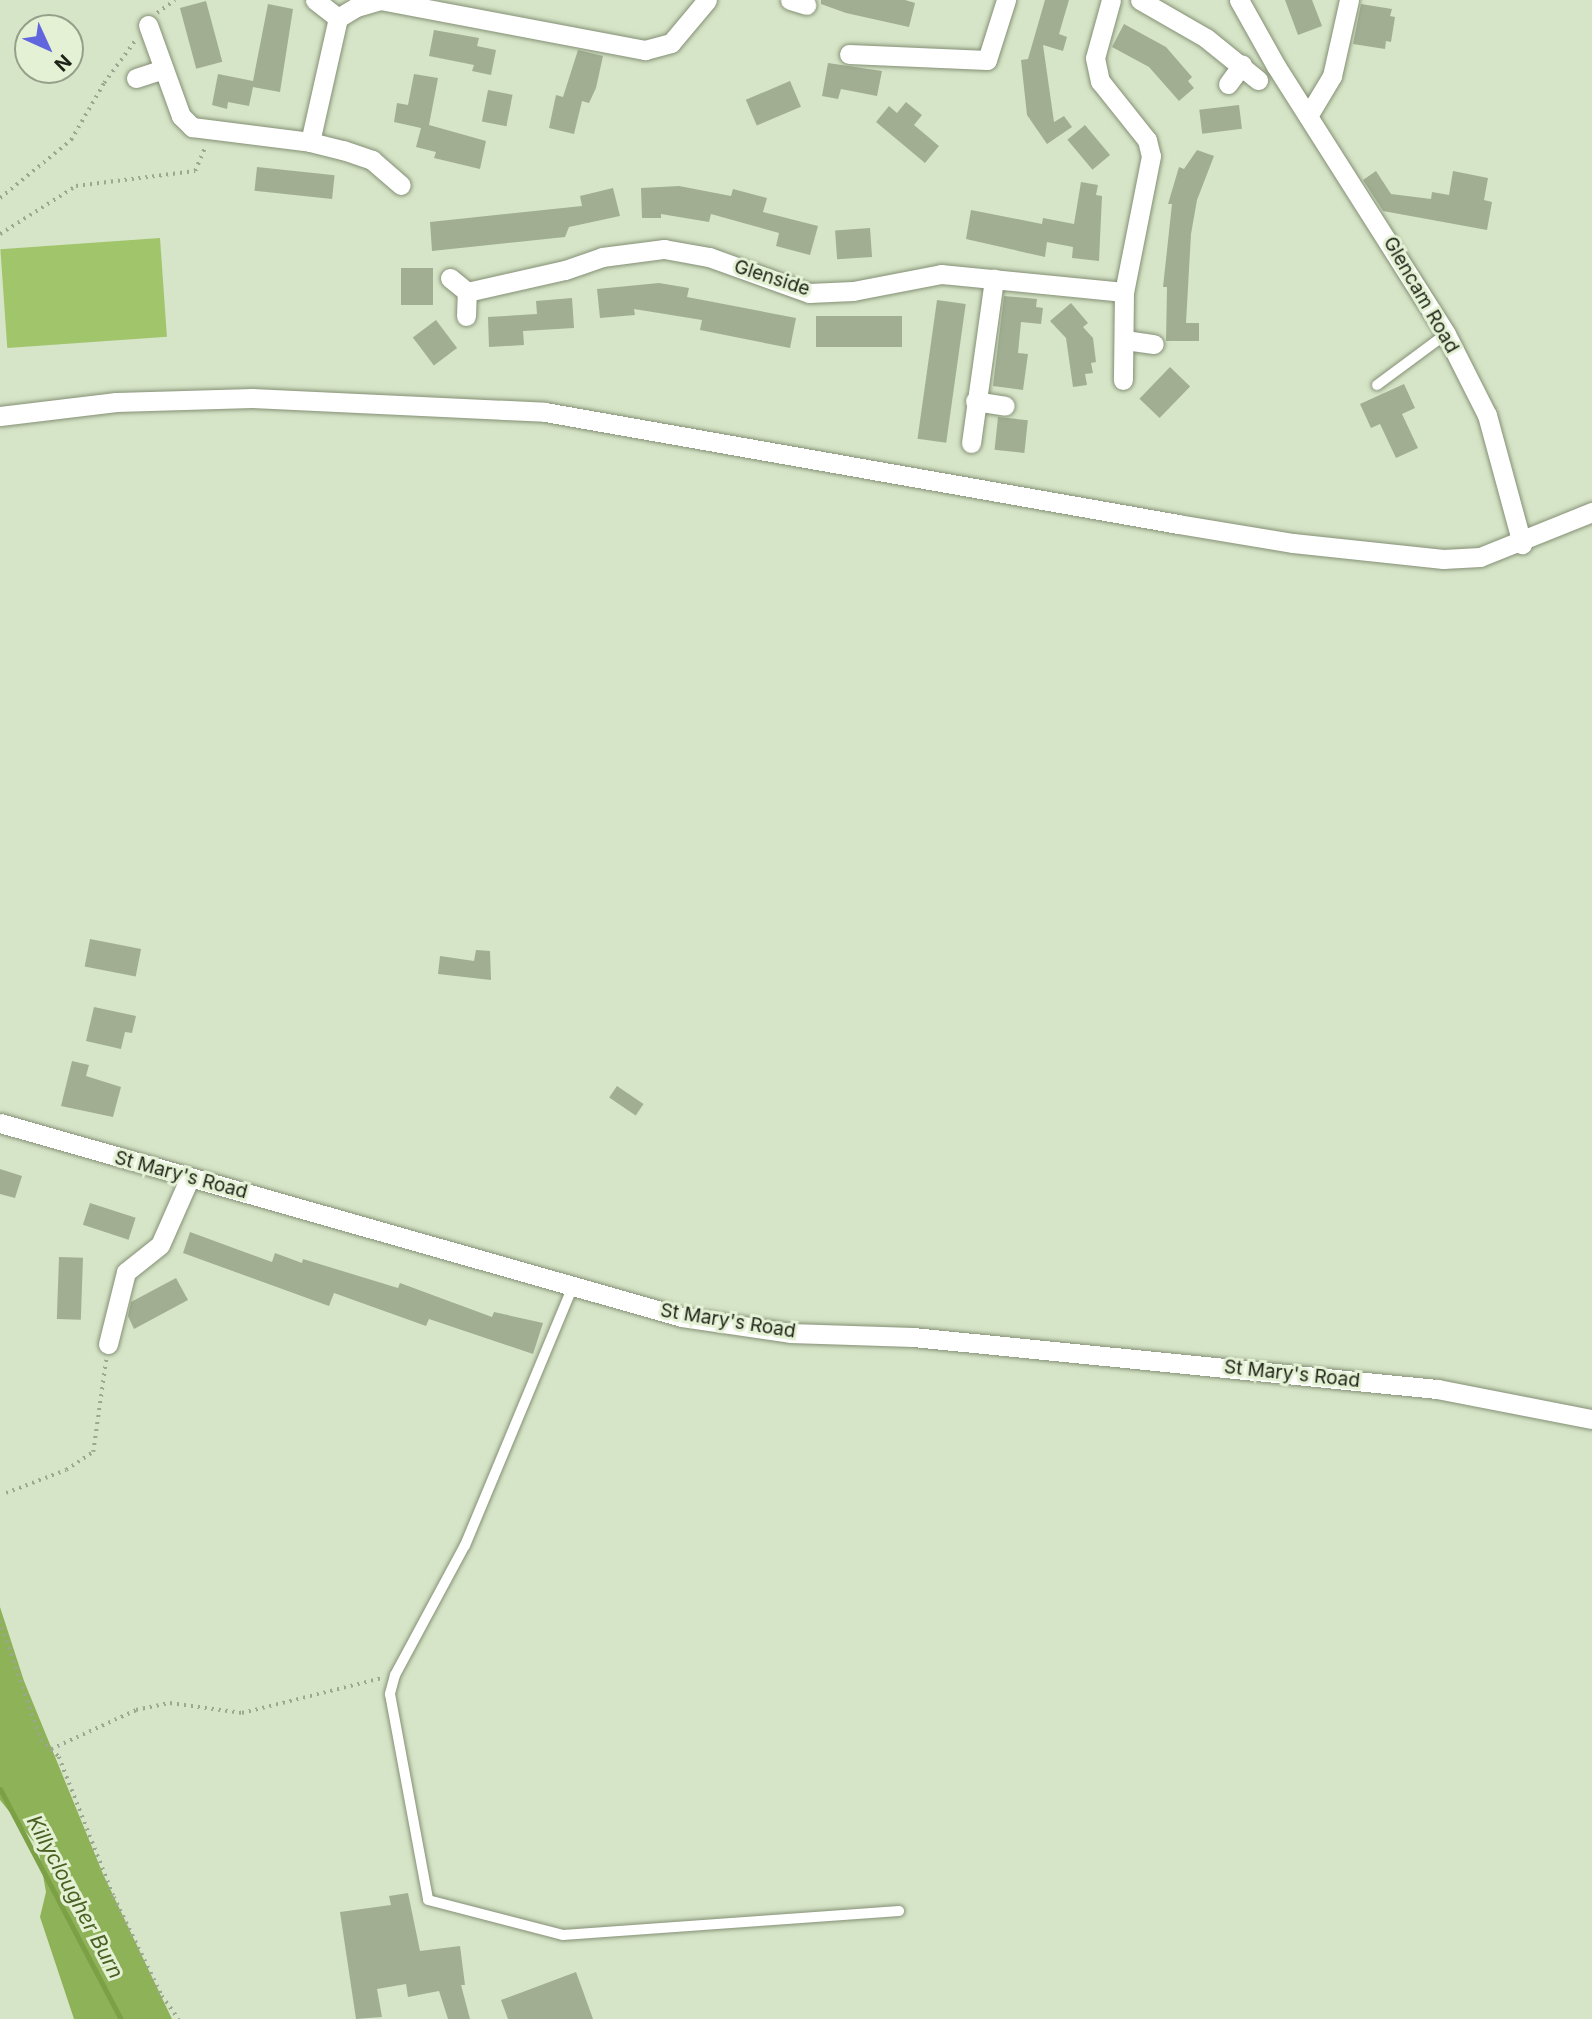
<!DOCTYPE html>
<style>
body{margin:0}
#map{position:relative;width:1592px;height:2019px;overflow:hidden;background:#d6e4c7;font-family:Inter,sans-serif}
div>[style]{position:absolute}
.green>*{inset:0;background:#a0c56b;transform-origin:0 0}
.forest>*{inset:0;background:#8db257}
.stream>*{height:5px;margin:-2.5px;padding:0 2.5px;transform-origin:2.5px;border-radius:2.5px;background:#7ca045}
.building>*{inset:0;background:#a1ae92;transform-origin:0 0}
.path>*{height:3.5px;margin-top:-1.75px;transform-origin:0;background:repeating-linear-gradient(90deg,#9ca790 0 2px,transparent 0 7px)}
.roads{filter:drop-shadow(0 0 2px #849075) drop-shadow(0 0 2px #849075)}
.service>*{height:10px;margin:-5px;padding:0 5px;transform-origin:5px;border-radius:5px;background:#fff}
.minor>*{height:19px;margin:-9.5px;padding:0 9.5px;transform-origin:9.5px;border-radius:9.5px;background:#fff}
span{translate:-50% -50%;white-space:nowrap;text-align:center;line-height:1.15;-webkit-text-stroke:6px #e4f1d4;paint-order:stroke}
.street-label{font-size:19px;color:#1e2318}
.water-label{font-size:21px;color:#486021;font-style:italic}
.north{position:absolute;left:14px;top:14px;width:70px;height:70px;box-sizing:border-box;background:#e4f1d4;border:2px solid #959f89;border-radius:50%;rotate:135deg;font-size:19px;font-weight:700;line-height:28px;text-align:center;color:#1e2318}
.north::after{content:'';display:block;margin:auto;width:24px;height:32px;background:#6266de;clip-path:polygon(50% 0,100% 100%,50% 72%,0 100%)}
</style>
<div id="map">
<div class="green">
<i style="left:160px;top:238px;width:99px;height:160px;rotate:86deg"></i>
</div>
<div class="forest">
<i style="clip-path:polygon(0 1607px,24px 1681px,103px 1874px,172px 2019px,74px 2019px,40px 1917px,46px 1892px,38px 1847px,0 1800px)"></i>
</div>
<div class="stream">
<i style="left:0;top:1789px;width:260px;rotate:62.3deg"></i>
</div>
<div class="building">
<i style="clip-path:polygon(821px 0,905px 0,915px 3px,909px 27px,846px 13px,821px 4px)"></i>
<i style="clip-path:polygon(1045px 0,1069px 0,1059px 34px,1067px 37px,1063px 51px,1043px 45px,1054px 122px,1064px 116px,1072px 127px,1047px 144px,1027px 115px,1021px 60px,1028px 59px)"></i>
<i style="clip-path:polygon(1285px 0,1312px 0,1322px 26px,1298px 35px)"></i>
<i style="left:206px;top:1px;width:63px;height:27px;rotate:75deg"></i>
<i style="clip-path:polygon(268px 4px,293px 9px,280px 92px,253px 87px,249px 106px,228px 102px,227px 109px,212px 105px,218px 74px,253px 81px)"></i>
<i style="clip-path:polygon(1361px 4px,1392px 9px,1390px 16px,1395px 17px,1391px 42px,1386px 41px,1385px 49px,1353px 44px)"></i>
<i style="clip-path:polygon(1124px 24px,1166px 47px,1192px 77px,1188px 81px,1194px 88px,1179px 101px,1149px 67px,1112px 47px)"></i>
<i style="clip-path:polygon(434px 30px,479px 38px,477px 46px,496px 50px,491px 75px,472px 71px,474px 65px,429px 56px)"></i>
<i style="clip-path:polygon(578px 50px,603px 56px,596px 88px,589px 103px,582px 101px,574px 134px,549px 128px,556px 95px,563px 97px)"></i>
<i style="clip-path:polygon(828px 63px,882px 71px,877px 96px,841px 89px,838px 99px,822px 96px)"></i>
<i style="clip-path:polygon(414px 74px,438px 78px,429px 125px,486px 141px,480px 169px,434px 158px,436px 152px,416px 147px,421px 128px,394px 122px,397px 103px,408px 105px)"></i>
<i style="left:790px;top:81px;width:28px;height:48px;rotate:67deg"></i>
<i style="left:488px;top:90px;width:25px;height:32px;rotate:11deg"></i>
<i style="clip-path:polygon(906px 102px,922px 115px,914px 125px,939px 146px,925px 163px,876px 122px,889px 106px,897px 113px)"></i>
<i style="left:1239px;top:105px;width:24px;height:40px;rotate:83deg"></i>
<i style="left:1085px;top:125px;width:39px;height:23px;rotate:50deg"></i>
<i style="clip-path:polygon(1197px 150px,1214px 156px,1197px 200px,1191px 234px,1186px 323px,1199px 323px,1199px 341px,1166px 341px,1167px 287px,1163px 287px,1172px 204px,1168px 204px,1179px 167px,1184px 169px)"></i>
<i style="left:257px;top:167px;width:78px;height:24px;rotate:6deg"></i>
<i style="clip-path:polygon(1376px 171px,1391px 194px,1431px 199px,1432px 192px,1449px 195px,1453px 171px,1488px 178px,1484px 200px,1492px 202px,1487px 230px,1383px 211px,1363px 180px)"></i>
<i style="clip-path:polygon(1081px 182px,1098px 185px,1096px 195px,1102px 196px,1099px 261px,1072px 258px,1073px 247px,1047px 242px,1045px 257px,966px 239px,971px 210px,1042px 224px,1043px 218px,1074px 224px)"></i>
<i style="clip-path:polygon(679px 186px,731px 196px,733px 189px,767px 198px,763px 212px,818px 226px,810px 255px,776px 246px,779px 233px,711px 214px,709px 222px,661px 214px,661px 218px,642px 218px,641px 188px)"></i>
<i style="clip-path:polygon(613px 188px,620px 216px,569px 227px,565px 237px,432px 251px,430px 222px,582px 206px,580px 196px)"></i>
<i style="left:870px;top:228px;width:29px;height:35px;rotate:86deg"></i>
<i style="left:433px;top:268px;width:37px;height:32px;rotate:90deg"></i>
<i style="clip-path:polygon(659px 283px,689px 288px,687px 297px,796px 318px,790px 348px,700px 330px,702px 320px,634px 309px,635px 315px,600px 318px,597px 289px)"></i>
<i style="clip-path:polygon(1004px 296px,1037px 299px,1036px 307px,1043px 308px,1041px 324px,1021px 322px,1018px 353px,1028px 354px,1023px 390px,993px 386px)"></i>
<i style="clip-path:polygon(572px 298px,574px 328px,523px 331px,524px 345px,489px 347px,488px 317px,537px 314px,536px 301px)"></i>
<i style="left:937px;top:300px;width:29px;height:140px;rotate:8deg"></i>
<i style="clip-path:polygon(1071px 303px,1088px 323px,1083px 327px,1093px 338px,1096px 362px,1091px 363px,1093px 373px,1085px 374px,1087px 385px,1073px 387px,1066px 338px,1050px 321px)"></i>
<i style="left:816px;top:316px;width:86px;height:31px"></i>
<i style="left:436px;top:320px;width:35px;height:29px;rotate:53deg"></i>
<i style="left:1170px;top:367px;width:28px;height:44px;rotate:44deg"></i>
<i style="clip-path:polygon(1404px 384px,1415px 408px,1402px 414px,1418px 448px,1396px 458px,1380px 424px,1371px 428px,1360px 404px)"></i>
<i style="left:998px;top:417px;width:30px;height:33px;rotate:6deg"></i>
<i style="left:90px;top:939px;width:52px;height:28px;rotate:11deg"></i>
<i style="clip-path:polygon(476px 950px,490px 951px,491px 980px,438px 974px,440px 956px,474px 961px)"></i>
<i style="clip-path:polygon(94px 1007px,136px 1016px,132px 1033px,125px 1032px,121px 1049px,86px 1041px)"></i>
<i style="clip-path:polygon(72px 1061px,89px 1065px,86px 1076px,121px 1087px,113px 1117px,61px 1106px)"></i>
<i style="left:617px;top:1086px;width:32px;height:14px;rotate:34deg"></i>
<i style="clip-path:polygon(0 1169px,22px 1176px,15px 1198px,0 1194px)"></i>
<i style="left:90px;top:1203px;width:48px;height:23px;rotate:18deg"></i>
<i style="clip-path:polygon(190px 1232px,272px 1262px,275px 1253px,302px 1263px,303px 1259px,398px 1288px,400px 1283px,492px 1317px,494px 1312px,543px 1323px,533px 1354px,429px 1319px,426px 1326px,334px 1293px,329px 1306px,183px 1253px)"></i>
<i style="left:59px;top:1257px;width:24px;height:62px;rotate:2deg"></i>
<i style="clip-path:polygon(176px 1278px,188px 1300px,134px 1329px,128px 1316px,131px 1302px)"></i>
<i style="clip-path:polygon(408px 1893px,420px 1951px,460px 1946px,465px 1985px,461px 1985px,470px 2019px,448px 2019px,439px 1991px,408px 1997px,406px 1984px,377px 1989px,382px 2017px,356px 2019px,340px 1912px,391px 1905px,389px 1896px)"></i>
<i style="clip-path:polygon(576px 1972px,593px 2019px,508px 2019px,501px 2000px)"></i>
</div>
<div class="path">
<i style="left:157px;top:13px;width:22px;rotate:-36deg"></i>
<i style="left:0;top:198px;width:92px;rotate:-39.2deg"></i>
<i style="left:71px;top:140px;width:66px;rotate:-59.9deg"></i>
<i style="left:104px;top:83px;width:52px;rotate:-53.6deg"></i>
<i style="left:0;top:234px;width:90px;rotate:-32.3deg"></i>
<i style="left:76px;top:186px;width:120px;rotate:-7.2deg"></i>
<i style="left:195px;top:171px;width:25px;rotate:-67deg"></i>
<i style="left:6px;top:1493px;width:64px;rotate:-21deg"></i>
<i style="left:66px;top:1470px;width:32px;rotate:-34deg"></i>
<i style="left:93px;top:1452px;width:93px;rotate:-82deg"></i>
<i style="left:0;top:1621px;width:126px;rotate:71deg"></i>
<i style="left:41px;top:1740px;width:25px;rotate:43deg"></i>
<i style="left:59px;top:1757px;width:150px;rotate:68.6deg"></i>
<i style="left:114px;top:1897px;width:110px;rotate:64.1deg"></i>
<i style="left:162px;top:1996px;width:29px;rotate:54deg"></i>
<i style="left:51px;top:1749px;width:94px;rotate:-24.6deg"></i>
<i style="left:136px;top:1710px;width:35px;rotate:-12deg"></i>
<i style="left:170px;top:1703px;width:73px;rotate:7.9deg"></i>
<i style="left:242px;top:1713px;width:144px;rotate:-14deg"></i>
</div>
<div class="roads">
<div class="service">
<i style="left:1377px;top:385px;width:86px;rotate:-36.5deg"></i>
<i style="left:573px;top:1286px;width:281px;rotate:112.6deg"></i>
<i style="left:465px;top:1545px;width:148px;rotate:118.3deg"></i>
<i style="left:395px;top:1675px;width:20px;rotate:105deg"></i>
<i style="left:390px;top:1694px;width:209px;rotate:79.5deg"></i>
<i style="left:428px;top:1900px;width:139px;rotate:14.5deg"></i>
<i style="left:563px;top:1935px;width:337px;rotate:-4.1deg"></i>
</div>
<div class="minor">
<i style="left:315px;top:0;width:29px;rotate:38deg"></i>
<i style="left:790px;top:0;width:17px;rotate:17deg"></i>
<i style="left:1111px;top:0;width:60px;rotate:105.4deg"></i>
<i style="left:1095px;top:58px;width:24px;rotate:78deg"></i>
<i style="left:1100px;top:81px;width:75px;rotate:51.5deg"></i>
<i style="left:1147px;top:140px;width:16px;rotate:76deg"></i>
<i style="left:1151px;top:156px;width:139px;rotate:101.2deg"></i>
<i style="left:1124px;top:292px;width:88px;rotate:90.7deg"></i>
<i style="left:1140px;top:0;width:76px;rotate:29.9deg"></i>
<i style="left:1206px;top:38px;width:67px;rotate:38.9deg"></i>
<i style="left:1239px;top:0;width:76px;rotate:60.7deg"></i>
<i style="left:1276px;top:66px;width:317px;rotate:57.6deg"></i>
<i style="left:1446px;top:334px;width:91px;rotate:63.2deg"></i>
<i style="left:1487px;top:415px;width:134px;rotate:74.8deg"></i>
<i style="left:148px;top:25px;width:97px;rotate:70.1deg"></i>
<i style="left:181px;top:116px;width:16px;rotate:45deg"></i>
<i style="left:192px;top:127px;width:119px;rotate:7.2deg"></i>
<i style="left:310px;top:142px;width:34px;rotate:14deg"></i>
<i style="left:343px;top:150px;width:31px;rotate:19deg"></i>
<i style="left:372px;top:160px;width:38px;rotate:41deg"></i>
<i style="left:849px;top:54px;width:138px;rotate:2.5deg"></i>
<i style="left:987px;top:60px;width:63px;rotate:-72.4deg"></i>
<i style="left:136px;top:78px;width:29px;rotate:-18deg"></i>
<i style="left:1228px;top:84px;width:24px;rotate:-54deg"></i>
<i style="left:1308px;top:116px;width:47px;rotate:-59deg"></i>
<i style="left:1332px;top:76px;width:78px;rotate:-77.4deg"></i>
<i style="left:310px;top:142px;width:127px;rotate:-77.3deg"></i>
<i style="left:338px;top:18px;width:21px;rotate:-31deg"></i>
<i style="left:356px;top:7px;width:25px;rotate:-16deg"></i>
<i style="left:380px;top:0;width:270px;rotate:10.7deg"></i>
<i style="left:645px;top:50px;width:27px;rotate:-15deg"></i>
<i style="left:671px;top:43px;width:56px;rotate:-50.1deg"></i>
<i style="left:450px;top:278px;width:22px;rotate:39deg"></i>
<i style="left:467px;top:292px;width:100px;rotate:-12.7deg"></i>
<i style="left:565px;top:270px;width:39px;rotate:-19deg"></i>
<i style="left:602px;top:257px;width:63px;rotate:-7.4deg"></i>
<i style="left:664px;top:249px;width:46px;rotate:10.1deg"></i>
<i style="left:709px;top:257px;width:106px;rotate:19.8deg"></i>
<i style="left:809px;top:293px;width:44px;rotate:-2.6deg"></i>
<i style="left:853px;top:291px;width:90px;rotate:-10.9deg"></i>
<i style="left:941px;top:274px;width:184px;rotate:5.6deg"></i>
<i style="left:466px;top:316px;width:24px;rotate:-88deg"></i>
<i style="left:1125px;top:340px;width:29px;rotate:8deg"></i>
<i style="left:975px;top:401px;width:30px;rotate:9deg"></i>
<i style="left:0;top:416px;width:117px;rotate:-6.9deg"></i>
<i style="left:116px;top:402px;width:136px;rotate:-1.7deg"></i>
<i style="left:252px;top:398px;width:293px;rotate:2.7deg"></i>
<i style="left:545px;top:412px;width:643px;rotate:10.03deg"></i>
<i style="left:1178px;top:524px;width:117px;rotate:9.4deg"></i>
<i style="left:1293px;top:543px;width:151px;rotate:6.1deg"></i>
<i style="left:1443px;top:559px;width:37px;rotate:-3deg"></i>
<i style="left:1480px;top:557px;width:121px;rotate:-21.9deg"></i>
<i style="left:971px;top:443px;width:166px;rotate:-82deg"></i>
<i style="left:0;top:1123px;width:709px;rotate:15.88deg"></i>
<i style="left:682px;top:1317px;width:109px;rotate:8.4deg"></i>
<i style="left:790px;top:1333px;width:123px;rotate:1.9deg"></i>
<i style="left:913px;top:1337px;width:527px;rotate:5.67deg"></i>
<i style="left:1437px;top:1389px;width:158px;rotate:11deg"></i>
<i style="left:108px;top:1344px;width:74px;rotate:-76deg"></i>
<i style="left:126px;top:1272px;width:43px;rotate:-38.5deg"></i>
<i style="left:160px;top:1245px;width:74px;rotate:-66.2deg"></i>
</div>
</div>
<div class="street-label">
<span style="left:772px;top:278px;rotate:18deg">Glenside</span>
<span style="left:1421px;top:295px;rotate:60deg">Glencam Road</span>
<span style="left:181px;top:1175px;rotate:15deg">St Mary's Road</span>
<span style="left:728px;top:1321px;rotate:9deg">St Mary's Road</span>
<span style="left:1292px;top:1374px;rotate:6deg">St Mary's Road</span>
</div>
<div class="water-label">
<span style="left:75px;top:1897px;rotate:62deg">Killyclougher Burn</span>
</div>
<div class="north">N</div>
</div>
